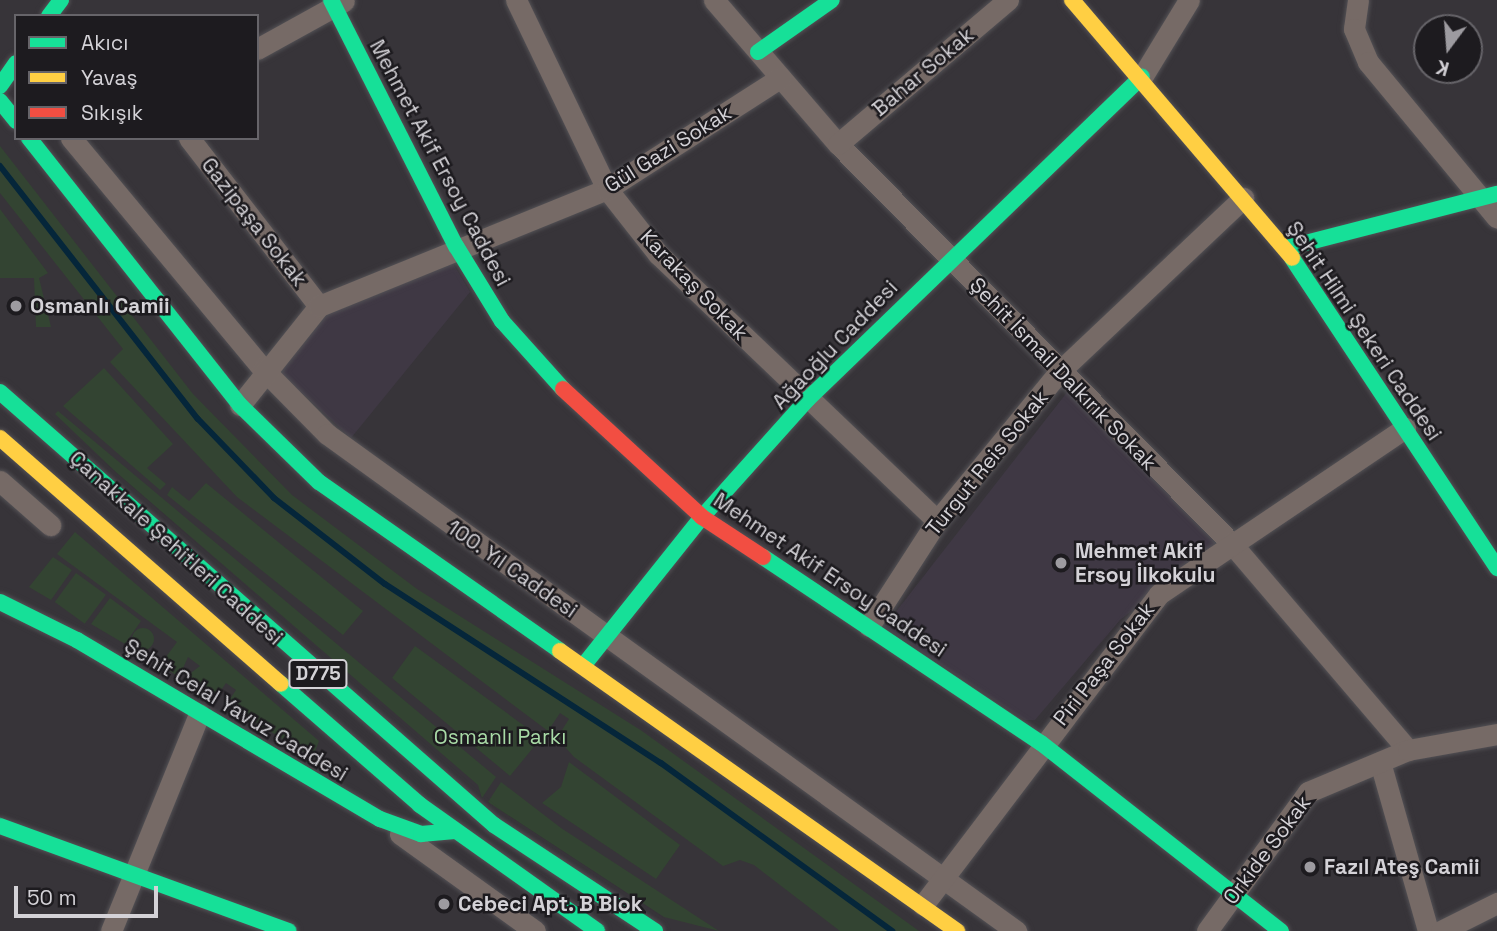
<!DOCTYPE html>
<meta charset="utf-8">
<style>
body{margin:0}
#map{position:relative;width:1497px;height:931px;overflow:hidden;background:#373439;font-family:"Space Grotesk",sans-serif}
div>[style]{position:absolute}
.built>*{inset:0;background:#3f3844}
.green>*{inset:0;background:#334432;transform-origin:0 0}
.round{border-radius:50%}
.stream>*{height:6px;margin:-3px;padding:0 3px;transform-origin:3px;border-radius:3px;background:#05263a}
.roads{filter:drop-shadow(0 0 2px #535155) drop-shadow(0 0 2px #535155)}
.street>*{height:21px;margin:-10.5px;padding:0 10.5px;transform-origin:10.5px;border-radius:10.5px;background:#766a66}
.fast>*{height:16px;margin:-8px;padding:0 8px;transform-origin:8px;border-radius:8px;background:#16e098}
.slow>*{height:16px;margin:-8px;padding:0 8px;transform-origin:8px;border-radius:8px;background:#ffcf43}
.jam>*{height:16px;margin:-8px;padding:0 8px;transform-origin:8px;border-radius:8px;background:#f24e42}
.dots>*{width:19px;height:19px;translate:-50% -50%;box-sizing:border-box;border:4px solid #1d1b1f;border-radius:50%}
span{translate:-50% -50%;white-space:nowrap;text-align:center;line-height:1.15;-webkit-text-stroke:5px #1d1b1f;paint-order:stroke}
.shield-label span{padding:2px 5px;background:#1d1b1f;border:2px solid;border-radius:5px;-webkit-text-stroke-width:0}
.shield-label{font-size:19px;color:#d4d2d7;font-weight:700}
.street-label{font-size:21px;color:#d4d2d7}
.poi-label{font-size:21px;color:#d4d2d7;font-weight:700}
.left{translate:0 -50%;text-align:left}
.park-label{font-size:21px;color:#a8daa6}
.legend{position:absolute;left:14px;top:14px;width:245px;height:126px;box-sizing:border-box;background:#1d1b1f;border:2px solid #666469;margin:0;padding:9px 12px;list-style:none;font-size:21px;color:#d4d2d7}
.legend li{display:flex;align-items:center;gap:14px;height:35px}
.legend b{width:35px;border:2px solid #666469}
.north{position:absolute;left:1413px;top:14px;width:70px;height:70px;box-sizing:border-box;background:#1d1b1f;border:2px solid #666469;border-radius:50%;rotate:196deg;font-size:19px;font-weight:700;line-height:28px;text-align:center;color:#d4d2d7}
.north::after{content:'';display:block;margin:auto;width:24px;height:32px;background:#9d9ba0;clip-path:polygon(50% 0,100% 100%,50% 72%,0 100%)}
.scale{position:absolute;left:14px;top:886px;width:144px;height:32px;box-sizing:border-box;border:4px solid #d4d2d7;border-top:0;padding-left:9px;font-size:21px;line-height:24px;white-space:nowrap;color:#d4d2d7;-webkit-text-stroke:5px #1d1b1f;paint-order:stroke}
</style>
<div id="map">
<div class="built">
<i style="clip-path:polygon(449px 257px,470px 292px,351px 438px,278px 371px,330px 309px)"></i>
<i style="clip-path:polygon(1068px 391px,1218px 542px,1120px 620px,1035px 720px,1025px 720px,884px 627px)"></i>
</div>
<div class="green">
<i style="clip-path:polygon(0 146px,193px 394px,292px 495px,417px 589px,642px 731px,919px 931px,840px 931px,754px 865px,740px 860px,723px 866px,574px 757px,557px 738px,569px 719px,560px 713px,548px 731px,237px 497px,110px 362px,123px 349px,0 193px)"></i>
<i style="clip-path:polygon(0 209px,48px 273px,39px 278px,51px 327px,36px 327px,34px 278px,0 278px)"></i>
<i style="clip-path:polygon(104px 368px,173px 444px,147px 468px,166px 484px,160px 490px,63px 406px)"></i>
<i style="clip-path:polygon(58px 411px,496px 777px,482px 798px,478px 785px,117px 473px,55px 414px)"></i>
<i style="clip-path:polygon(206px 483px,363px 611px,343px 635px,167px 495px,172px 487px,189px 501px)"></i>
<i style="clip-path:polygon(75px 532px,319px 741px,313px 757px,226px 705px,236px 690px,226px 683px,215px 699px,183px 679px,200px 666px,188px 657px,179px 677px,160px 665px,177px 642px,57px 554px)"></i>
<i style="clip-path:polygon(53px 557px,72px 570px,51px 600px,29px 587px)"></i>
<i style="left:76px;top:573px;width:37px;height:36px;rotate:36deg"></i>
<i style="clip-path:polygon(110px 598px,141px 621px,125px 644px,91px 624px)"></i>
<i class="round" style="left:132px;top:628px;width:22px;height:22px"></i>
<i style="clip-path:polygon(415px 646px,541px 738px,510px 776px,392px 678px)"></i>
<i style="clip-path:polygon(569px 762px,680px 845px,656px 879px,542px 803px,561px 787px)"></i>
<i style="clip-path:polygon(501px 782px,561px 828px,719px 931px,664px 917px,488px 802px)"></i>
</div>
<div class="stream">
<i style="left:0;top:166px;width:321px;rotate:52deg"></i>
<i style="left:198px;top:419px;width:110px;rotate:46.1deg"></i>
<i style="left:274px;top:498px;width:140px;rotate:37.8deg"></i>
<i style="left:385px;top:584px;width:329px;rotate:33deg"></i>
<i style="left:661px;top:763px;width:286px;rotate:36deg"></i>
</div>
<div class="roads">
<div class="street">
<i style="left:516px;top:0;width:210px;rotate:64.3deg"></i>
<i style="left:607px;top:189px;width:83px;rotate:51.9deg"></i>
<i style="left:658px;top:254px;width:386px;rotate:43.7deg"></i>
<i style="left:714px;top:0;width:190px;rotate:49.3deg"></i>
<i style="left:838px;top:144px;width:561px;rotate:45.43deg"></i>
<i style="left:1232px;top:544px;width:271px;rotate:49.5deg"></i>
<i style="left:1358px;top:0;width:29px;rotate:98deg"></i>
<i style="left:1354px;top:29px;width:36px;rotate:67deg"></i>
<i style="left:1368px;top:62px;width:202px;rotate:50.4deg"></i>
<i style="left:257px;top:49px;width:99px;rotate:-28.9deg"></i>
<i style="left:1142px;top:77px;width:90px;rotate:-58.6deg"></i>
<i style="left:71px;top:138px;width:300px;rotate:50.3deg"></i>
<i style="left:263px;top:369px;width:91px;rotate:45.4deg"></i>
<i style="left:327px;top:434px;width:850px;rotate:35.8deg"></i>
<i style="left:189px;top:138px;width:212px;rotate:52.3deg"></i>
<i style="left:838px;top:144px;width:223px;rotate:-40.3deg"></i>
<i style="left:240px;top:405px;width:127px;rotate:-51.4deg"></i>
<i style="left:319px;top:306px;width:311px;rotate:-22.1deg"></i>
<i style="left:607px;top:189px;width:206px;rotate:-32.7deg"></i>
<i style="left:0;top:481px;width:67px;rotate:41.3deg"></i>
<i style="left:869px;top:626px;width:125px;rotate:-57.1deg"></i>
<i style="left:937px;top:521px;width:191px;rotate:-50.7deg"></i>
<i style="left:1058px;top:373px;width:255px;rotate:-43.4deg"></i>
<i style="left:1380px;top:762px;width:176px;rotate:74.1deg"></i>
<i style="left:400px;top:834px;width:166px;rotate:35.7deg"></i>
<i style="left:923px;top:905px;width:390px;rotate:-52.8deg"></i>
<i style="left:1159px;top:594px;width:297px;rotate:-34deg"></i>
<i style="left:111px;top:931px;width:234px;rotate:-67.9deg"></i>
<i style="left:1207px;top:931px;width:172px;rotate:-54deg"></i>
<i style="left:1308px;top:792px;width:108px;rotate:-22.8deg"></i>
<i style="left:1408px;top:750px;width:90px;rotate:-10.2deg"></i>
<i style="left:1441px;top:931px;width:63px;rotate:-26.6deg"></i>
</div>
<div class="fast">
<i style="left:331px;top:0;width:276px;rotate:63.1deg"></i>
<i style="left:456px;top:246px;width:88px;rotate:58.5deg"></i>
<i style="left:502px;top:321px;width:91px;rotate:48.1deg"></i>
<i style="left:49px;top:16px;width:20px;rotate:-53deg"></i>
<i style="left:758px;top:52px;width:90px;rotate:-35.1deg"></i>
<i style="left:0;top:86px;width:28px;rotate:-55deg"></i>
<i style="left:0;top:101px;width:26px;rotate:51deg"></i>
<i style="left:29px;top:138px;width:340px;rotate:51.7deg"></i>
<i style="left:240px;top:405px;width:110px;rotate:44.3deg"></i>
<i style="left:319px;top:482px;width:294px;rotate:35deg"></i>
<i style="left:1286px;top:248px;width:218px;rotate:-14.4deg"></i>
<i style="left:1292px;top:258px;width:372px;rotate:56.5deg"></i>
<i style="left:0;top:392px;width:657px;rotate:41.24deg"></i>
<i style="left:494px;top:825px;width:193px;rotate:33.4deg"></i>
<i style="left:763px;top:557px;width:334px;rotate:33.8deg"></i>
<i style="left:1041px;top:743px;width:305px;rotate:38.1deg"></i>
<i style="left:0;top:602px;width:86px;rotate:26.3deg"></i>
<i style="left:77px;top:640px;width:352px;rotate:30.6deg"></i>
<i style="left:380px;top:819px;width:44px;rotate:20.1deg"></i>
<i style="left:421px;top:834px;width:34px;rotate:-5deg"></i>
<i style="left:583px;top:666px;width:191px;rotate:-51.4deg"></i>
<i style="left:702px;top:517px;width:159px;rotate:-48.1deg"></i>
<i style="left:808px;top:399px;width:464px;rotate:-44deg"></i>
<i style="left:281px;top:684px;width:184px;rotate:41deg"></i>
<i style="left:420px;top:805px;width:217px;rotate:35.4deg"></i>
<i style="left:0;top:826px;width:307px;rotate:20deg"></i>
</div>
<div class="slow">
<i style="left:1072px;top:0;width:339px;rotate:49.5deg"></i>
<i style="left:0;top:438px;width:373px;rotate:41.2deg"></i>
<i style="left:560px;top:651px;width:486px;rotate:35.2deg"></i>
</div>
<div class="jam">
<i style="left:563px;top:389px;width:189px;rotate:42.6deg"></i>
<i style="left:702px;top:517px;width:73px;rotate:33.3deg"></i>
</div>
</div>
<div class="dots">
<i style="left:16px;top:306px;background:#9d9ba0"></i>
<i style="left:1061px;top:563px;background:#9d9ba0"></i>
<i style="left:1310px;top:867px;background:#9d9ba0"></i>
<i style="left:444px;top:904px;background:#9d9ba0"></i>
</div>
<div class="shield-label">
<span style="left:318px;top:674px">D775</span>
</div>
<div class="street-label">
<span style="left:923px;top:72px;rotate:-40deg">Bahar Sokak</span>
<span style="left:668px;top:149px;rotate:-32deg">Gül Gazi Sokak</span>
<span style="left:440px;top:163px;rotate:62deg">Mehmet Akif Ersoy Caddesi</span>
<span style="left:254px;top:222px;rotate:52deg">Gazipaşa Sokak</span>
<span style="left:694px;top:285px;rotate:46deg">Karakaş Sokak</span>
<span style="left:1364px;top:331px;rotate:56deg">Şehit Hilmi Şekeri Caddesi</span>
<span style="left:835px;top:345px;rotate:-46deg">Ağaoğlu Caddesi</span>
<span style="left:1063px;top:374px;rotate:46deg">Şehit İsmail Dalkırık Sokak</span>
<span style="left:987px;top:463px;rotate:-51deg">Turgut Reis Sokak</span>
<span style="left:176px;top:548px;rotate:42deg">Çanakkale Şehitleri Caddesi</span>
<span style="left:512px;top:569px;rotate:35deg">100. Yıl Caddesi</span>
<span style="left:830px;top:575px;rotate:34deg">Mehmet Akif Ersoy Caddesi</span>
<span style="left:1104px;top:664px;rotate:-52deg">Piri Paşa Sokak</span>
<span style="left:236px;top:710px;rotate:31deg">Şehit Celal Yavuz Caddesi</span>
<span style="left:1267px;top:850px;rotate:-53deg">Orkide Sokak</span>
</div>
<div class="poi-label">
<span class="left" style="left:30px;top:306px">Osmanlı Camii</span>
<span class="left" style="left:1075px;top:563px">Mehmet Akif<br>Ersoy İlkokulu</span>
<span class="left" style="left:1324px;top:867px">Fazıl Ateş Camii</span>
<span class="left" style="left:458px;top:904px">Cebeci Apt. B Blok</span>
</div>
<div class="park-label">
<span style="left:500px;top:737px">Osmanlı Parkı</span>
</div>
<ul class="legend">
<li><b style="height:9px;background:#16e098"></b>Akıcı</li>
<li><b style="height:9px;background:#ffcf43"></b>Yavaş</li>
<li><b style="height:9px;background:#f24e42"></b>Sıkışık</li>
</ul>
<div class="north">K</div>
<div class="scale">50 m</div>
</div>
